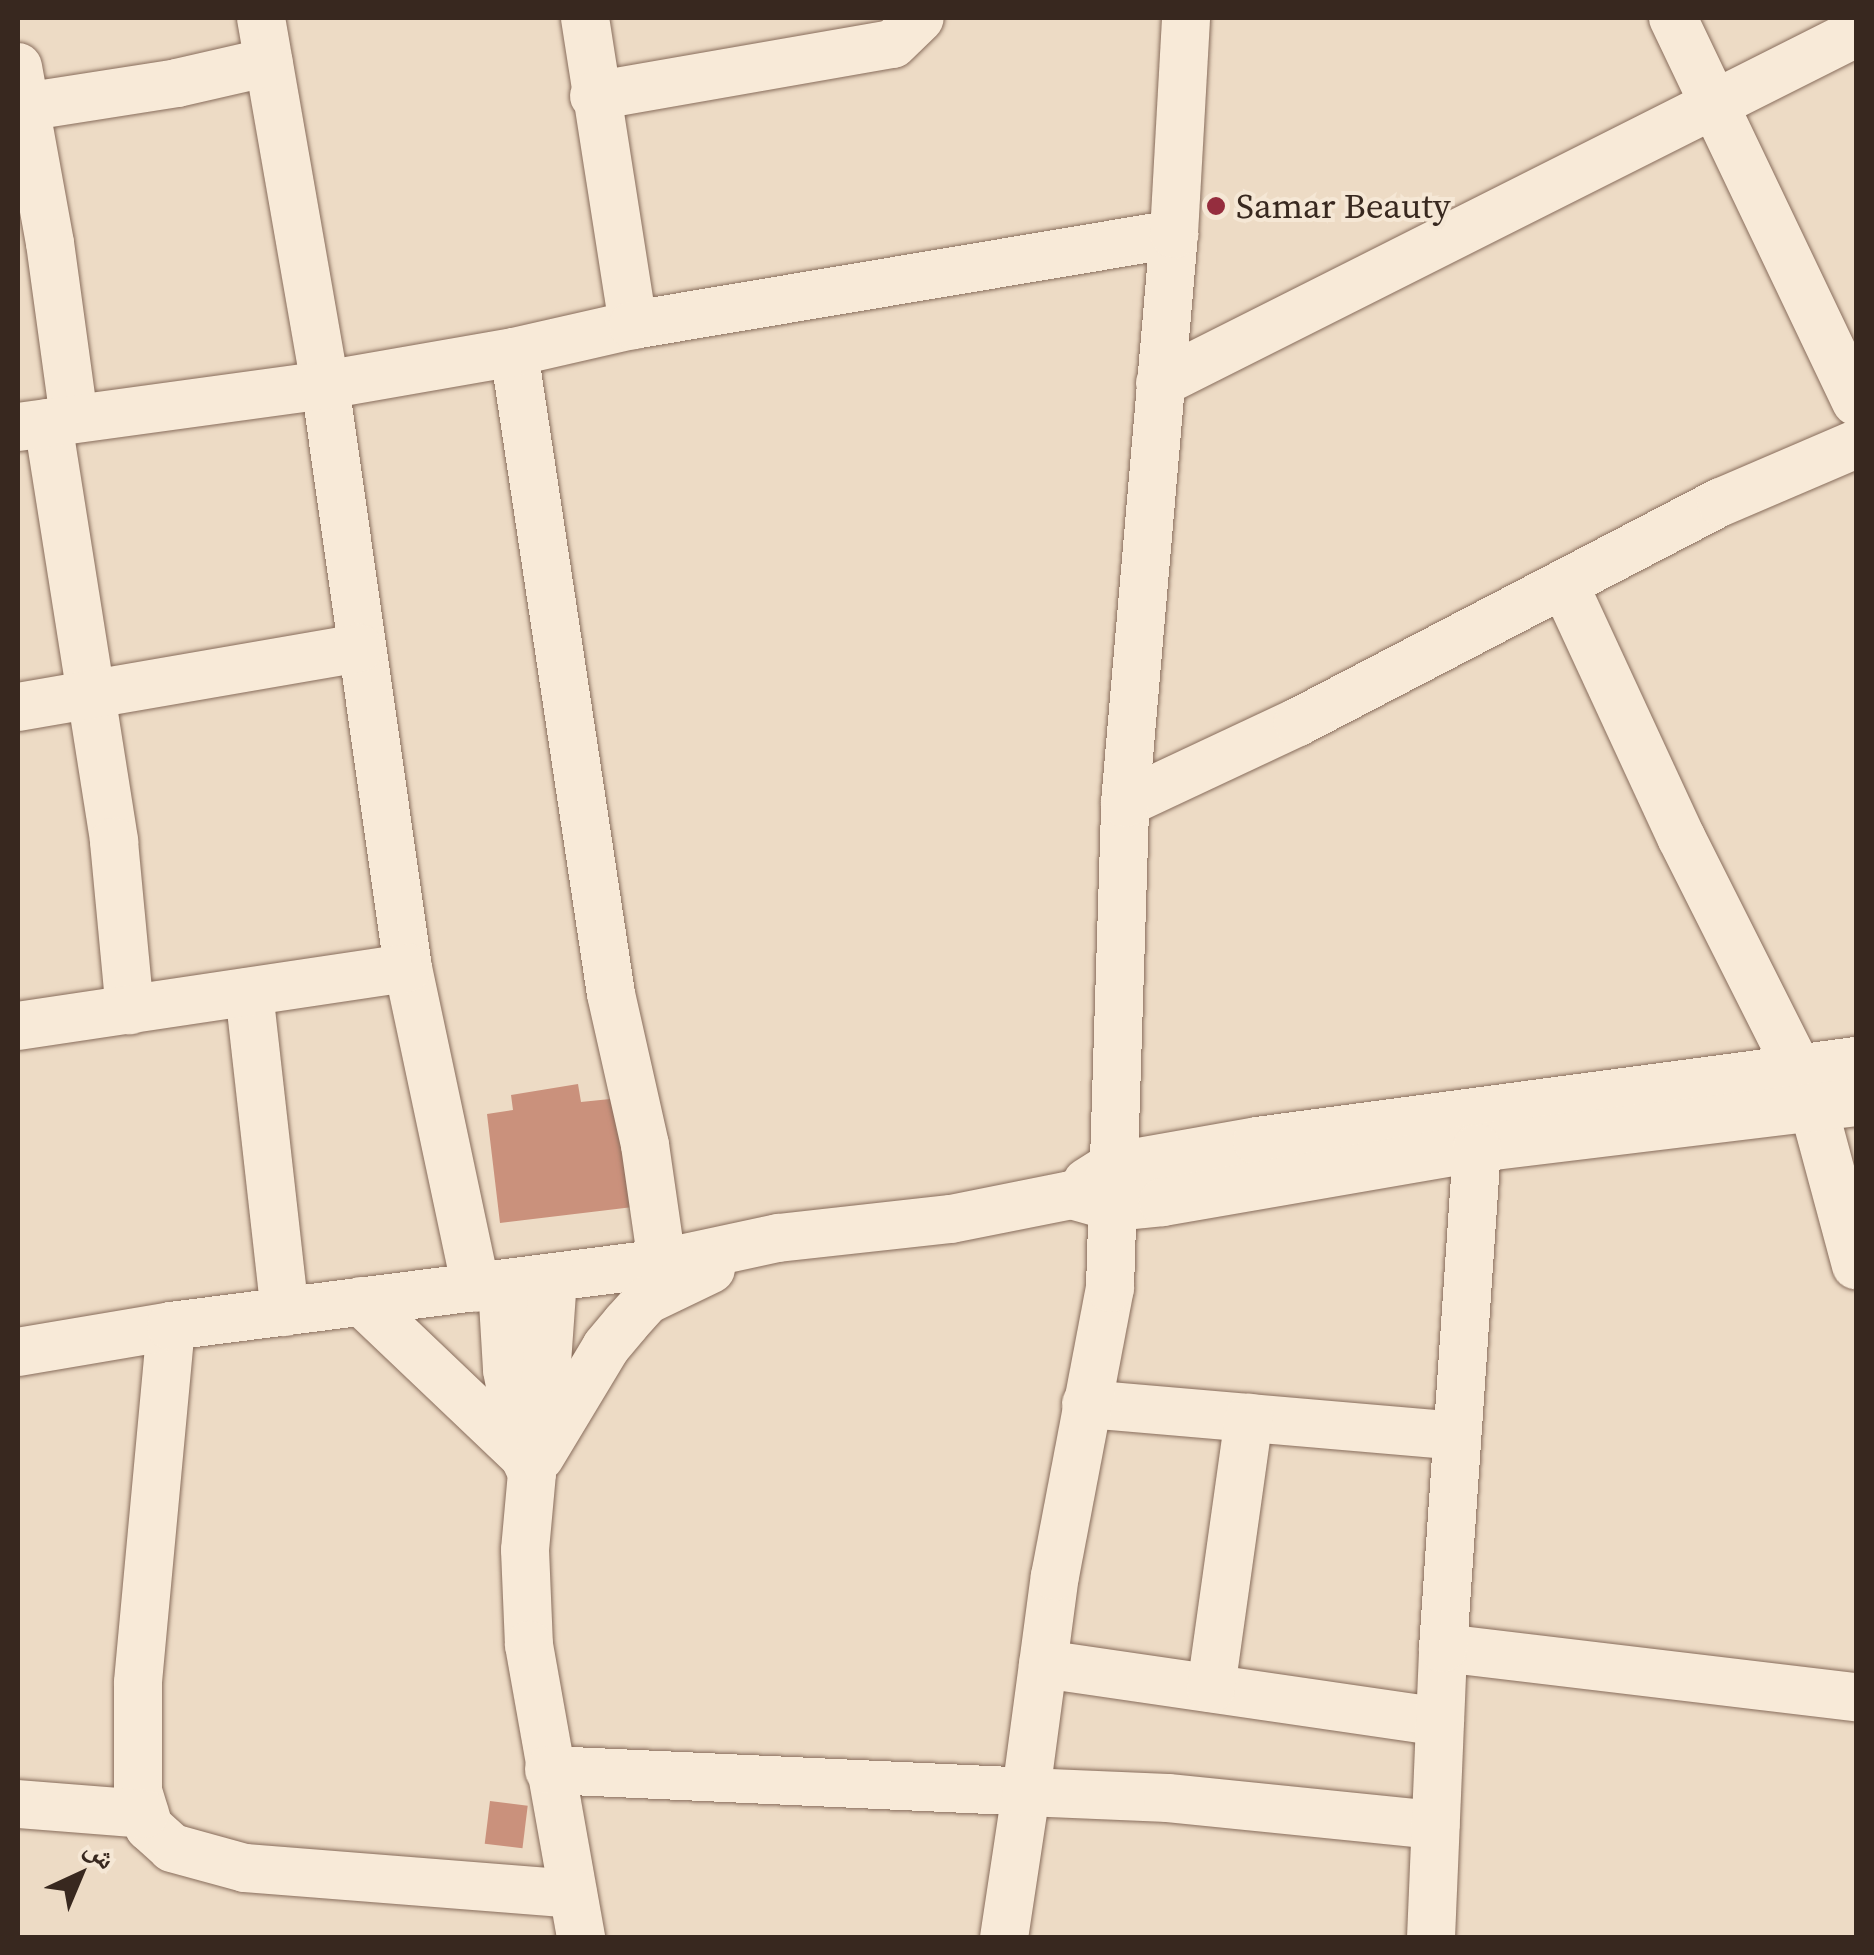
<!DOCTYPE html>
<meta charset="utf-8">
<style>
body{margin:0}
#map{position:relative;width:1874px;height:1955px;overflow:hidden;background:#eddbc5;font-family:"Source Serif 4","Noto Naskh Arabic",serif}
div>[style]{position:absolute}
.building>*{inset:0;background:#ca917c;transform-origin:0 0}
.roads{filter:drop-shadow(0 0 2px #886d5c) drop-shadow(0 0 2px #886d5c)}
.minor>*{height:48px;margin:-24px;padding:0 24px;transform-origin:24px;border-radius:24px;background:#f8ead8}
.dots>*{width:28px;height:28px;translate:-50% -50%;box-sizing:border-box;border:5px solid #f5e7d5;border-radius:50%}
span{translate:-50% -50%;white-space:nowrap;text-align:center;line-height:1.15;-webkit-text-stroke:8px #f5e7d5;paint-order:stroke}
.poi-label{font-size:35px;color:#38281f}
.left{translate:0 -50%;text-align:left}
.frame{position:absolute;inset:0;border:20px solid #38281f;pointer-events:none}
.north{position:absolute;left:30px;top:1825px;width:100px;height:100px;-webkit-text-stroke:8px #f5e7d5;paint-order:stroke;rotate:44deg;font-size:28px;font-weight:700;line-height:40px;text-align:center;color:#38281f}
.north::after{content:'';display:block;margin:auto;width:35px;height:45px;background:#38281f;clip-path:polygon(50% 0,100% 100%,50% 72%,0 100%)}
</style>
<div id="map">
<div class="building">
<i style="clip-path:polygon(578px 1084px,581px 1102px,620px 1098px,633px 1207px,500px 1223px,487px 1114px,513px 1110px,511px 1095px)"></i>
<i style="left:490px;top:1801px;width:38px;height:43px;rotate:7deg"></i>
</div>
<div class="roads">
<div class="minor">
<i style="left:261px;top:18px;width:373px;rotate:80.1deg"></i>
<i style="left:325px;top:385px;width:589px;rotate:81.9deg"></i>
<i style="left:408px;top:968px;width:327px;rotate:78deg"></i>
<i style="left:585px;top:18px;width:311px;rotate:81.1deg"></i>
<i style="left:1673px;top:18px;width:425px;rotate:64.5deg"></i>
<i style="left:18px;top:67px;width:179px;rotate:79.7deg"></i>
<i style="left:50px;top:243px;width:177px;rotate:82.2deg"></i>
<i style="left:594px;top:96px;width:303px;rotate:-9.9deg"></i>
<i style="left:893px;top:44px;width:37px;rotate:-44deg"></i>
<i style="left:18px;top:108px;width:161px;rotate:-8.9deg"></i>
<i style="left:177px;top:83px;width:94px;rotate:-12.9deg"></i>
<i style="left:514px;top:352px;width:649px;rotate:81.41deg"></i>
<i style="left:611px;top:994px;width:155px;rotate:77.3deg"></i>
<i style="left:645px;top:1145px;width:119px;rotate:81.8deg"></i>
<i style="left:1160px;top:383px;width:779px;rotate:-26.7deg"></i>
<i style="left:48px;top:423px;width:424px;rotate:81deg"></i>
<i style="left:114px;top:842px;width:169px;rotate:84.6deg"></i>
<i style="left:18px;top:427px;width:310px;rotate:-7.8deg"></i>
<i style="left:325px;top:385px;width:192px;rotate:-9.9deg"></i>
<i style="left:514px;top:352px;width:122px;rotate:-12.8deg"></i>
<i style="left:633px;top:325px;width:549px;rotate:-9.55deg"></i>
<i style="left:1564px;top:584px;width:279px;rotate:65.2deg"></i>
<i style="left:1681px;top:837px;width:258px;rotate:63.3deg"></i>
<i style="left:1797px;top:1068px;width:41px;rotate:67.2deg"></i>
<i style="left:1813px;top:1106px;width:165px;rotate:74.9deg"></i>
<i style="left:18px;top:707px;width:346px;rotate:-9.8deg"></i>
<i style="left:1125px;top:803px;width:191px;rotate:-25.1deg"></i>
<i style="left:1298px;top:722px;width:477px;rotate:-27.5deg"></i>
<i style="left:1721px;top:502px;width:147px;rotate:-23.2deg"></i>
<i style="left:249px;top:992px;width:322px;rotate:83.6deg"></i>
<i style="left:18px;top:1026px;width:394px;rotate:-8.5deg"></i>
<i style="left:1087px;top:1182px;width:28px;rotate:-32deg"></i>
<i style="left:1111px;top:1167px;width:148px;rotate:-10.1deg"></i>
<i style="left:1257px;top:1141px;width:604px;rotate:-7.61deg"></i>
<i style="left:502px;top:1285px;width:85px;rotate:86.6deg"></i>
<i style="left:507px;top:1370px;width:88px;rotate:78.8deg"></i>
<i style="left:524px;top:1456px;width:19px;rotate:65deg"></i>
<i style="left:532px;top:1473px;width:77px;rotate:95.2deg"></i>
<i style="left:525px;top:1550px;width:95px;rotate:87.6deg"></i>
<i style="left:529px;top:1645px;width:298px;rotate:79.9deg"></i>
<i style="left:361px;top:1301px;width:225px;rotate:43.6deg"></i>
<i style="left:171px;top:1326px;width:359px;rotate:95.3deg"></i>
<i style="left:138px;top:1683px;width:108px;rotate:90deg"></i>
<i style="left:138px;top:1791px;width:38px;rotate:73deg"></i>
<i style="left:149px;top:1827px;width:31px;rotate:42deg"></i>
<i style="left:172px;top:1848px;width:76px;rotate:15.3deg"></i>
<i style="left:245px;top:1868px;width:329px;rotate:4.5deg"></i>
<i style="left:18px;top:1352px;width:155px;rotate:-9.6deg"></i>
<i style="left:171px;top:1326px;width:495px;rotate:-7.3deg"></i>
<i style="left:662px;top:1263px;width:119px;rotate:-12.2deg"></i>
<i style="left:778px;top:1238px;width:174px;rotate:-6.3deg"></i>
<i style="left:951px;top:1219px;width:122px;rotate:-11.3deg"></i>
<i style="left:1071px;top:1195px;width:45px;rotate:15.6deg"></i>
<i style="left:1114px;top:1207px;width:49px;rotate:-5.8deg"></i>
<i style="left:1163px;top:1202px;width:319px;rotate:-9.8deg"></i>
<i style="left:1477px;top:1148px;width:382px;rotate:-6.9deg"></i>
<i style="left:1086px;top:1404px;width:372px;rotate:4.9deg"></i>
<i style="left:541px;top:1446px;width:168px;rotate:-85.9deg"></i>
<i style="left:540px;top:1457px;width:128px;rotate:-59deg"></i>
<i style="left:606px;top:1347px;width:31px;rotate:-50deg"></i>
<i style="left:626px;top:1323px;width:31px;rotate:-48deg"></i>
<i style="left:647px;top:1300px;width:71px;rotate:-25.8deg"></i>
<i style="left:1443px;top:1648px;width:416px;rotate:6.8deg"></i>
<i style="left:1043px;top:1664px;width:401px;rotate:8.3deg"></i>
<i style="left:1211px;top:1688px;width:273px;rotate:-82deg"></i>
<i style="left:549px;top:1770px;width:478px;rotate:2.6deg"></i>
<i style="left:1026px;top:1792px;width:218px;rotate:-82.4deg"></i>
<i style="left:1055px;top:1576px;width:293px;rotate:-79.2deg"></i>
<i style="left:1110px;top:1288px;width:485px;rotate:-88.2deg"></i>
<i style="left:1125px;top:803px;width:571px;rotate:-85.08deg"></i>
<i style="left:1174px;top:234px;width:216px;rotate:-86.8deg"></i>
<i style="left:18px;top:1804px;width:127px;rotate:4.5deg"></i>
<i style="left:1004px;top:1938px;width:148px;rotate:-81.4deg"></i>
<i style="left:1026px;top:1792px;width:142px;rotate:2.4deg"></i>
<i style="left:1168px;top:1798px;width:269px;rotate:5.8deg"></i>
<i style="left:1431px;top:1938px;width:290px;rotate:-87.6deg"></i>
<i style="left:1443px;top:1648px;width:501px;rotate:-86.11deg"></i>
</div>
</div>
<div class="dots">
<i style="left:1216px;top:206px;background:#952d3e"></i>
</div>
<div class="poi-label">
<span class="left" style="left:1236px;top:206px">Samar Beauty</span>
</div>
<div class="frame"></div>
<div class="north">ش</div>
</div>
